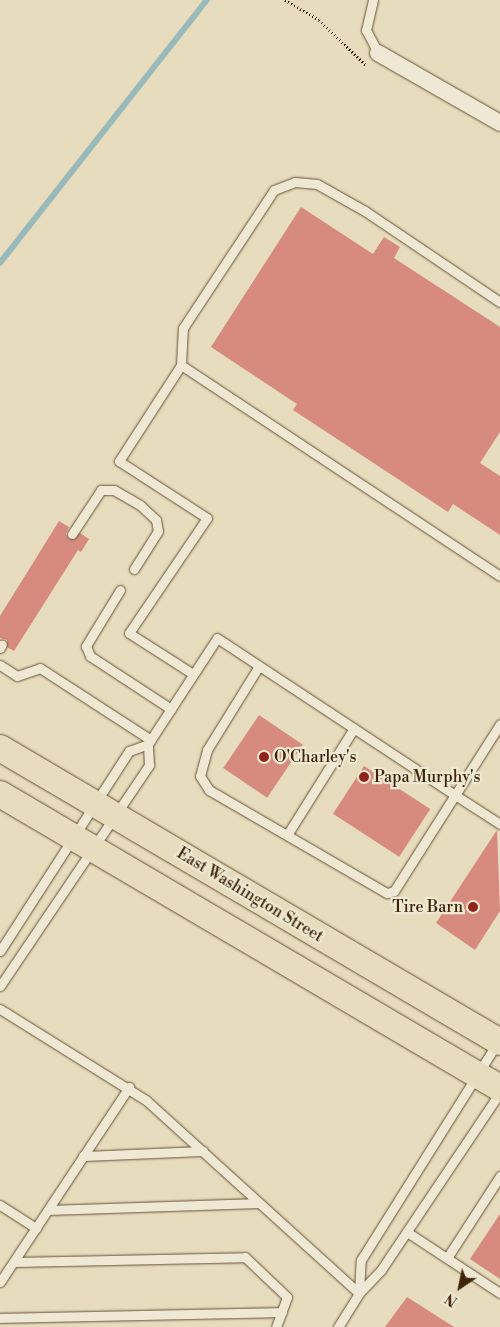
<!DOCTYPE html>
<style>
body{margin:0}
#map{position:relative;width:500px;height:1327px;overflow:hidden;background:#e7dcbd;font-family:"Libre Bodoni",serif}
div>[style]{position:absolute}
.stream>*{height:5.5px;margin:-2.75px;padding:0 2.75px;transform-origin:2.75px;border-radius:2.75px;background:#9ab9bb}
.building>*{inset:0;background:#d68b7e;transform-origin:0 0}
.path>*{height:3px;margin-top:-1.5px;transform-origin:0;background:repeating-linear-gradient(90deg,#3e2408 0 1px,transparent 0 3.5px)}
.roads{filter:drop-shadow(0 0 1px #685235) drop-shadow(0 0 1px #685235)}
.lane>*{height:9px;margin:-4.5px;padding:0 4.5px;transform-origin:4.5px;border-radius:4.5px;background:#efe8d4}
.street>*{height:16px;margin:-8px;padding:0 8px;transform-origin:8px;border-radius:8px;background:#efe8d4}
.primary>*{height:26px;margin:-13px;padding:0 13px;transform-origin:13px;border-radius:13px;background:#e7dcbd}
.dots>*{width:14px;height:14px;translate:-50% -50%;box-sizing:border-box;border:2px solid #efe8d4;border-radius:50%}
span{translate:-50% -50%;white-space:nowrap;text-align:center;line-height:1.15;-webkit-text-stroke:4.5px #efe8d4;paint-order:stroke}
.poi-label{font-size:16px;color:#3e2408}
.left{translate:0 -50%;text-align:left}
.right{translate:-100% -50%;text-align:right}
.street-label{font-size:16px;color:#3e2408}
.north{position:absolute;left:435px;top:1262px;width:50px;height:50px;-webkit-text-stroke:4px #efe8d4;paint-order:stroke;rotate:214deg;font-size:14px;font-weight:700;line-height:20px;text-align:center;color:#3e2408}
.north::after{content:'';display:block;margin:auto;width:18px;height:22px;background:#3e2408;clip-path:polygon(50% 0,100% 100%,50% 72%,0 100%)}
</style>
<div id="map">
<div class="stream">
<i style="left:0;top:263px;width:335px;rotate:-51.8deg"></i>
</div>
<div class="building">
<i style="clip-path:polygon(301px 207px,373px 254px,384px 237px,400px 247px,394px 258px,500px 327px,500px 432px,480px 463px,500px 476px,500px 535px,453px 504px,448px 512px,293px 410px,297px 404px,211px 347px)"></i>
<i style="clip-path:polygon(59px 521px,69px 527px,66px 534px,69px 539px,80px 533px,89px 539px,81px 552px,78px 550px,14px 651px,7px 647px,7px 640px,0 638px,0 616px)"></i>
<i style="left:259px;top:715px;width:53px;height:64px;rotate:34deg"></i>
<i style="left:364px;top:766px;width:79px;height:57px;rotate:33deg"></i>
<i style="clip-path:polygon(497px 830px,500px 911px,475px 950px,436px 923px)"></i>
<i style="clip-path:polygon(500px 1214px,500px 1279px,470px 1259px)"></i>
<i style="clip-path:polygon(407px 1297px,454px 1327px,385px 1327px)"></i>
</div>
<div class="path">
<i style="left:285px;top:0;width:39px;rotate:30deg"></i>
<i style="left:319px;top:20px;width:65px;rotate:43.8deg"></i>
</div>
<div class="roads">
<div class="lane">
<i style="left:373px;top:0;width:31px;rotate:103deg"></i>
<i style="left:366px;top:30px;width:26px;rotate:62deg"></i>
<i style="left:181px;top:365px;width:37px;rotate:-87deg"></i>
<i style="left:183px;top:328px;width:165px;rotate:-56.6deg"></i>
<i style="left:274px;top:190px;width:22px;rotate:-21deg"></i>
<i style="left:295px;top:182px;width:22px;rotate:5deg"></i>
<i style="left:317px;top:184px;width:55px;rotate:29.4deg"></i>
<i style="left:365px;top:211px;width:163px;rotate:34deg"></i>
<i style="left:72px;top:534px;width:53px;rotate:-56.6deg"></i>
<i style="left:101px;top:490px;width:13px"></i>
<i style="left:114px;top:490px;width:30px;rotate:30deg"></i>
<i style="left:140px;top:505px;width:22px;rotate:43deg"></i>
<i style="left:156px;top:520px;width:11px;rotate:80deg"></i>
<i style="left:158px;top:531px;width:45px;rotate:122.3deg"></i>
<i style="left:120px;top:590px;width:66px;rotate:121.3deg"></i>
<i style="left:86px;top:646px;width:11px;rotate:68deg"></i>
<i style="left:90px;top:656px;width:97px;rotate:33.2deg"></i>
<i style="left:0;top:648px;width:4px;rotate:-63deg"></i>
<i style="left:0;top:665px;width:20px;rotate:33deg"></i>
<i style="left:17px;top:676px;width:24px;rotate:-19deg"></i>
<i style="left:40px;top:668px;width:132px;rotate:33deg"></i>
<i style="left:259px;top:666px;width:99px;rotate:121.8deg"></i>
<i style="left:207px;top:750px;width:27px;rotate:105deg"></i>
<i style="left:200px;top:776px;width:17px;rotate:57deg"></i>
<i style="left:209px;top:790px;width:206px;rotate:30.1deg"></i>
<i style="left:387px;top:893px;width:7px;rotate:-16deg"></i>
<i style="left:394px;top:891px;width:114px;rotate:-57.6deg"></i>
<i style="left:455px;top:795px;width:54px;rotate:32.8deg"></i>
<i style="left:193px;top:674px;width:76px;rotate:-147.4deg"></i>
<i style="left:129px;top:633px;width:139px;rotate:-55.9deg"></i>
<i style="left:207px;top:518px;width:105px;rotate:-147.1deg"></i>
<i style="left:119px;top:461px;width:114px;rotate:-57.1deg"></i>
<i style="left:181px;top:365px;width:382px;rotate:33.5deg"></i>
<i style="left:287px;top:835px;width:126px;rotate:-57.9deg"></i>
<i style="left:0;top:951px;width:238px;rotate:-57.2deg"></i>
<i style="left:129px;top:751px;width:20px;rotate:-20deg"></i>
<i style="left:0;top:986px;width:267px;rotate:-56deg"></i>
<i style="left:149px;top:765px;width:21px;rotate:-93deg"></i>
<i style="left:148px;top:744px;width:126px;rotate:-56.9deg"></i>
<i style="left:217px;top:638px;width:285px;rotate:33.4deg"></i>
<i style="left:455px;top:795px;width:84px;rotate:-57.6deg"></i>
<i style="left:0;top:1009px;width:173px;rotate:32deg"></i>
<i style="left:147px;top:1101px;width:286px;rotate:42.2deg"></i>
<i style="left:83px;top:1156px;width:120px;rotate:-2.4deg"></i>
<i style="left:0;top:1205px;width:43px;rotate:32.6deg"></i>
<i style="left:48px;top:1210px;width:211px;rotate:-1.9deg"></i>
<i style="left:407px;top:1232px;width:111px;rotate:33.3deg"></i>
<i style="left:447px;top:1258px;width:98px;rotate:-57.1deg"></i>
<i style="left:14px;top:1262px;width:231px;rotate:-1.2deg"></i>
<i style="left:245px;top:1257px;width:58px;rotate:43.6deg"></i>
<i style="left:287px;top:1297px;width:32px;rotate:110deg"></i>
<i style="left:0;top:1282px;width:234px;rotate:-56.5deg"></i>
<i style="left:359px;top:1293px;width:33px;rotate:-87deg"></i>
<i style="left:361px;top:1260px;width:256px;rotate:-57.9deg"></i>
<i style="left:0;top:1318px;width:282px;rotate:-1.2deg"></i>
<i style="left:338px;top:1327px;width:40px;rotate:-58deg"></i>
<i style="left:359px;top:1293px;width:32px;rotate:-46deg"></i>
<i style="left:381px;top:1270px;width:214px;rotate:-56.2deg"></i>
</div>
<div class="street">
<i style="left:378px;top:53px;width:141px;rotate:29.8deg"></i>
</div>
<div class="primary">
<i style="left:0;top:748px;width:580px;rotate:30.46deg"></i>
<i style="left:0;top:794px;width:580px;rotate:30.46deg"></i>
</div>
</div>
<div class="dots">
<i style="left:264px;top:757px;background:#8f2418"></i>
<i style="left:364px;top:777px;background:#8f2418"></i>
<i style="left:473px;top:907px;background:#8f2418"></i>
</div>
<div class="poi-label">
<span class="left" style="left:274px;top:757px">O'Charley's</span>
<span class="left" style="left:374px;top:777px">Papa Murphy's</span>
<span class="right" style="left:463px;top:907px">Tire Barn</span>
</div>
<div class="street-label">
<span style="left:250px;top:895px;rotate:31deg">East Washington Street</span>
</div>
<div class="north">N</div>
</div>
